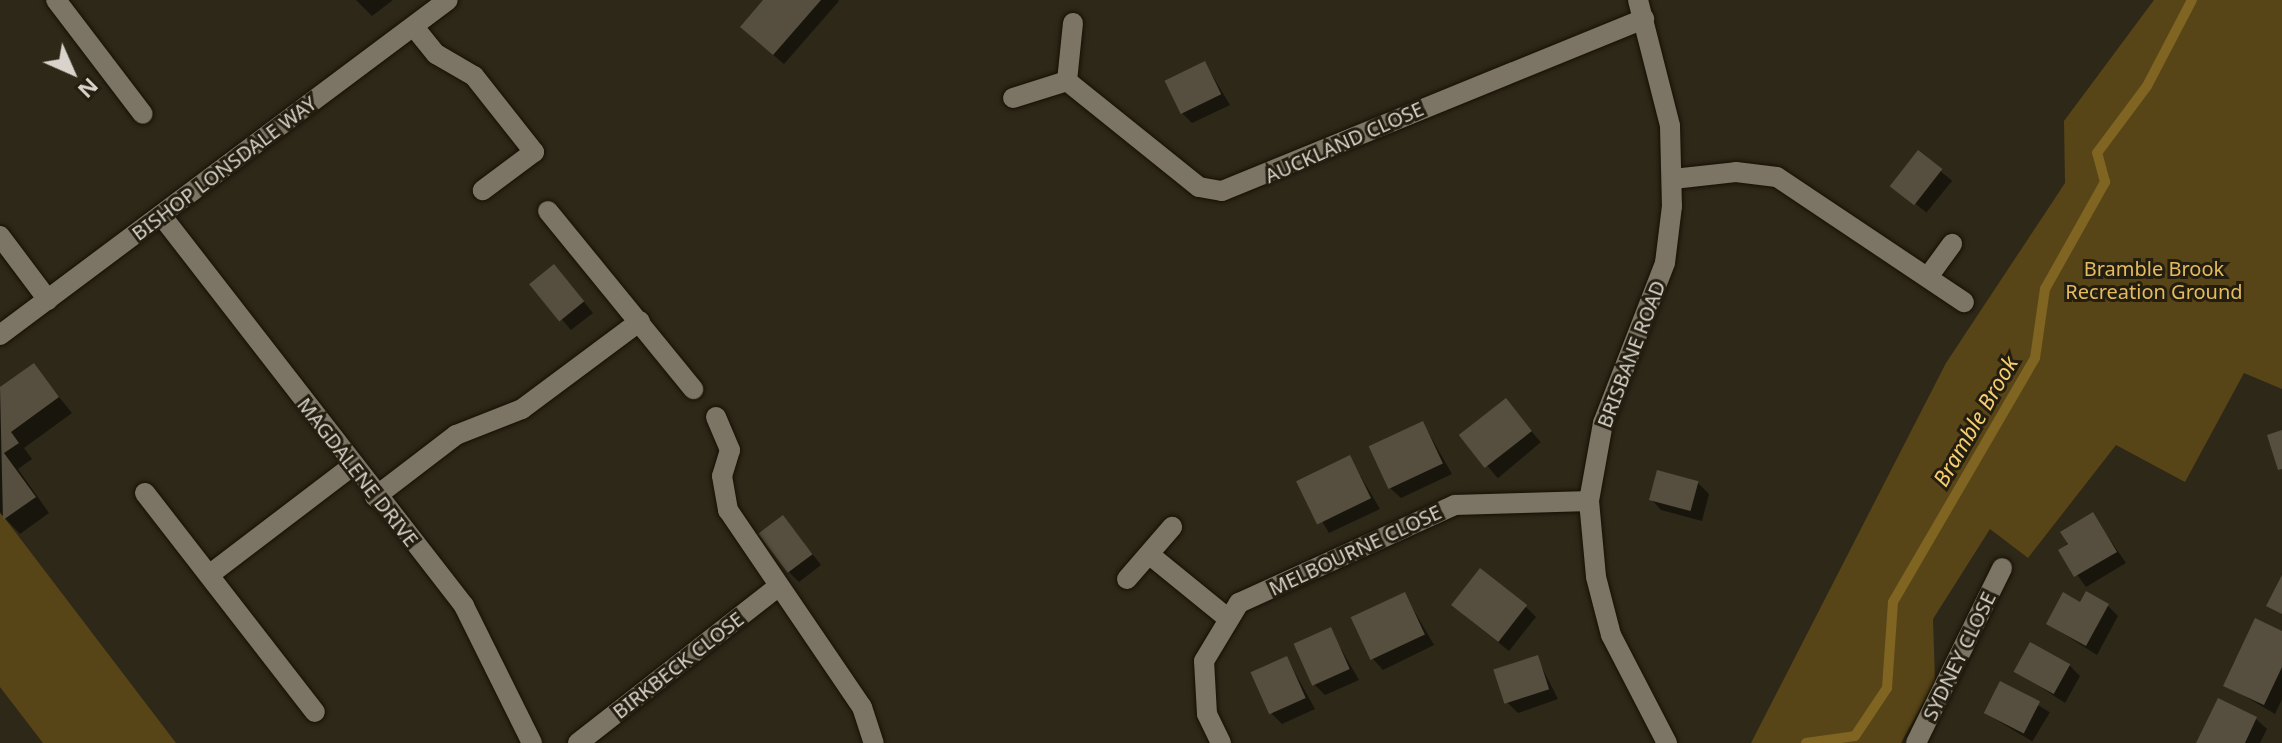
<!DOCTYPE html>
<style>
body{margin:0}
#map{position:relative;width:2282px;height:743px;overflow:hidden;background:#2e2819;font-family:"Noto Sans",sans-serif}
div>[style]{position:absolute}
.green>*{inset:0;background:#584517}
.shadow>*{inset:0;background:#0007;transform-origin:0 0}
.stream>*{height:10px;margin:-5px;padding:0 5px;transform-origin:5px;border-radius:5px;background:#806422}
.building>*{inset:0;background:#564f3f;transform-origin:0 0}
.roads{filter:drop-shadow(0 0 2px #161004) drop-shadow(0 0 2px #161004)}
.minor>*{height:20px;margin:-10px;padding:0 10px;transform-origin:10px;border-radius:10px;background:#7c7464}
span{translate:-50% -50%;white-space:nowrap;text-align:center;line-height:1.15;-webkit-text-stroke:6px #241e10;paint-order:stroke}
.street-label{font-size:20px;color:#d8d4cb}
.park-label{font-size:20px;color:#e4bb5f}
.water-label{font-size:22px;color:#f6cd71;font-style:italic}
.north{position:absolute;left:32px;top:32px;width:80px;height:80px;-webkit-text-stroke:6px #241e10;paint-order:stroke;rotate:135deg;font-size:22px;font-weight:700;line-height:32px;text-align:center;color:#d8d4cb}
.north::after{content:'';display:block;margin:auto;width:28px;height:36px;background:#d8d4cb;clip-path:polygon(50% 0,100% 100%,50% 72%,0 100%)}
</style>
<div id="map">
<div class="green">
<i style="clip-path:polygon(2154px 0,2282px 0,2282px 389px,2244px 373px,2185px 482px,2116px 445px,2028px 558px,1990px 529px,1933px 619px,1935px 681px,1901px 743px,1751px 743px,1946px 363px,2065px 183px,2064px 121px)"></i>
<i style="clip-path:polygon(0 512px,176px 743px,43px 743px,0 687px)"></i>
</div>
<div class="shadow">
<i style="clip-path:polygon(356px 0,393px 0,372px 16px)"></i>
<i style="clip-path:polygon(766px 0,838px 0,839px 1px,784px 64px,753px 38px)"></i>
<i style="clip-path:polygon(1205px 63px,1230px 105px,1192px 123px,1181px 112px)"></i>
<i style="left:1918px;top:153px;width:44px;height:41px;rotate:39deg"></i>
<i style="clip-path:polygon(564px 277px,593px 313px,571px 330px,532px 284px)"></i>
<i style="clip-path:polygon(33px 365px,72px 413px,24px 448px,32px 459px,18px 469px,49px 513px,20px 534px,0 513px,0 390px)"></i>
<i style="left:1506px;top:401px;width:54px;height:56px;rotate:50deg"></i>
<i style="clip-path:polygon(1423px 423px,1452px 474px,1401px 498px,1390px 488px)"></i>
<i style="clip-path:polygon(1350px 458px,1380px 509px,1329px 533px,1299px 482px)"></i>
<i style="clip-path:polygon(1698px 483px,1709px 494px,1702px 521px,1661px 510px,1651px 499px)"></i>
<i style="clip-path:polygon(2093px 515px,2126px 563px,2086px 587px,2060px 551px)"></i>
<i style="clip-path:polygon(793px 529px,821px 565px,799px 582px,788px 571px)"></i>
<i style="clip-path:polygon(1405px 595px,1434px 645px,1383px 670px,1373px 659px)"></i>
<i style="clip-path:polygon(2081px 605px,2108px 606px,2118px 616px,2097px 655px,2048px 624px)"></i>
<i style="clip-path:polygon(1526px 607px,1536px 617px,1509px 651px,1464px 615px)"></i>
<i style="clip-path:polygon(1330px 630px,1359px 680px,1325px 695px,1315px 685px)"></i>
<i style="clip-path:polygon(2282px 633px,2282px 699px,2275px 714px,2226px 685px)"></i>
<i style="clip-path:polygon(1287px 658px,1315px 709px,1282px 724px,1271px 713px)"></i>
<i style="clip-path:polygon(1537px 658px,1558px 699px,1518px 713px,1507px 702px)"></i>
<i style="clip-path:polygon(2069px 665px,2080px 676px,2065px 703px,2016px 671px)"></i>
<i style="left:2001px;top:683px;width:57px;height:34px;rotate:31deg"></i>
<i style="clip-path:polygon(2256px 719px,2267px 729px,2260px 743px,2198px 743px)"></i>
</div>
<div class="stream">
<i style="left:1806px;top:743px;width:49px;rotate:-8.1deg"></i>
<i style="left:1855px;top:736px;width:58px;rotate:-56.3deg"></i>
<i style="left:1887px;top:688px;width:86px;rotate:-86deg"></i>
<i style="left:1893px;top:602px;width:282px;rotate:-59.8deg"></i>
<i style="left:2035px;top:358px;width:70px;rotate:-81.8deg"></i>
<i style="left:2045px;top:289px;width:123px;rotate:-60.7deg"></i>
<i style="left:2105px;top:182px;width:30px;rotate:-105deg"></i>
<i style="left:2097px;top:153px;width:84px;rotate:-53.3deg"></i>
<i style="left:2147px;top:86px;width:97px;rotate:-62.4deg"></i>
</div>
<div class="building">
<i style="clip-path:polygon(763px 0,821px 0,773px 55px,740px 27px)"></i>
<i style="left:1205px;top:61px;width:37px;height:45px;rotate:64deg"></i>
<i style="left:1918px;top:150px;width:31px;height:46px;rotate:38deg"></i>
<i style="left:554px;top:264px;width:48px;height:32px;rotate:51deg"></i>
<i style="clip-path:polygon(34px 363px,59px 397px,11px 432px,19px 443px,4px 453px,36px 497px,3px 520px,0 387px)"></i>
<i style="left:1506px;top:398px;width:42px;height:60px;rotate:52deg"></i>
<i style="left:1423px;top:421px;width:47px;height:60px;rotate:65deg"></i>
<i style="clip-path:polygon(2282px 430px,2282px 469px,2278px 470px,2267px 435px)"></i>
<i style="left:1350px;top:455px;width:48px;height:60px;rotate:64deg"></i>
<i style="left:1657px;top:470px;width:43px;height:31px;rotate:15deg"></i>
<i style="clip-path:polygon(2093px 512px,2117px 552px,2074px 577px,2058px 550px,2068px 544px,2060px 532px)"></i>
<i style="left:783px;top:515px;width:49px;height:31px;rotate:53deg"></i>
<i style="left:1480px;top:568px;width:60px;height:47px;rotate:38deg"></i>
<i style="clip-path:polygon(2282px 575px,2282px 614px,2266px 606px)"></i>
<i style="clip-path:polygon(2086px 591px,2109px 604px,2086px 646px,2046px 624px,2063px 592px,2080px 602px)"></i>
<i style="left:1405px;top:592px;width:47px;height:60px;rotate:65deg"></i>
<i style="clip-path:polygon(2255px 618px,2282px 631px,2282px 667px,2264px 705px,2223px 686px)"></i>
<i style="left:1331px;top:627px;width:46px;height:41px;rotate:66deg"></i>
<i style="left:2030px;top:642px;width:46px;height:34px;rotate:29deg"></i>
<i style="left:1538px;top:655px;width:36px;height:47px;rotate:72deg"></i>
<i style="left:1287px;top:656px;width:46px;height:40px;rotate:66deg"></i>
<i style="left:2000px;top:681px;width:45px;height:36px;rotate:27deg"></i>
<i style="clip-path:polygon(2218px 698px,2257px 717px,2245px 743px,2196px 743px)"></i>
</div>
<div class="roads">
<div class="minor">
<i style="left:56px;top:0;width:143px;rotate:52.7deg"></i>
<i style="left:1638px;top:0;width:130px;rotate:75.7deg"></i>
<i style="left:1670px;top:126px;width:80px;rotate:88.6deg"></i>
<i style="left:1672px;top:206px;width:57px;rotate:97deg"></i>
<i style="left:1665px;top:263px;width:172px;rotate:111.2deg"></i>
<i style="left:1603px;top:423px;width:79px;rotate:100.2deg"></i>
<i style="left:1589px;top:501px;width:76px;rotate:84.7deg"></i>
<i style="left:1596px;top:577px;width:60px;rotate:75.5deg"></i>
<i style="left:1611px;top:635px;width:122px;rotate:62.6deg"></i>
<i style="left:1073px;top:23px;width:58px;rotate:95.9deg"></i>
<i style="left:1067px;top:81px;width:169px;rotate:38.8deg"></i>
<i style="left:1199px;top:187px;width:23px;rotate:10deg"></i>
<i style="left:1222px;top:191px;width:456px;rotate:-22.2deg"></i>
<i style="left:414px;top:27px;width:35px;rotate:51deg"></i>
<i style="left:436px;top:54px;width:44px;rotate:30.1deg"></i>
<i style="left:474px;top:76px;width:97px;rotate:51.7deg"></i>
<i style="left:534px;top:152px;width:64px;rotate:143.3deg"></i>
<i style="left:1013px;top:98px;width:57px;rotate:-17.5deg"></i>
<i style="left:1673px;top:179px;width:63px;rotate:-6.3deg"></i>
<i style="left:1736px;top:172px;width:41px;rotate:7deg"></i>
<i style="left:1777px;top:177px;width:225px;rotate:33.8deg"></i>
<i style="left:548px;top:211px;width:230px;rotate:50.8deg"></i>
<i style="left:161px;top:215px;width:495px;rotate:52.2deg"></i>
<i style="left:464px;top:606px;width:153px;rotate:63.6deg"></i>
<i style="left:0;top:236px;width:80px;rotate:53.1deg"></i>
<i style="left:1928px;top:277px;width:41px;rotate:-54deg"></i>
<i style="left:0;top:335px;width:559px;rotate:-36.79deg"></i>
<i style="left:716px;top:417px;width:36px;rotate:67deg"></i>
<i style="left:730px;top:450px;width:27px;rotate:107deg"></i>
<i style="left:722px;top:476px;width:35px;rotate:80deg"></i>
<i style="left:728px;top:510px;width:238px;rotate:55.8deg"></i>
<i style="left:862px;top:707px;width:38px;rotate:72deg"></i>
<i style="left:145px;top:493px;width:277px;rotate:52.2deg"></i>
<i style="left:375px;top:497px;width:102px;rotate:-37.4deg"></i>
<i style="left:456px;top:435px;width:71px;rotate:-21.5deg"></i>
<i style="left:522px;top:409px;width:147px;rotate:-36.7deg"></i>
<i style="left:1150px;top:555px;width:97px;rotate:39.1deg"></i>
<i style="left:209px;top:575px;width:180px;rotate:-37.3deg"></i>
<i style="left:1127px;top:579px;width:69px;rotate:-49.1deg"></i>
<i style="left:578px;top:743px;width:254px;rotate:-38deg"></i>
<i style="left:1221px;top:743px;width:32px;rotate:-116deg"></i>
<i style="left:1207px;top:714px;width:53px;rotate:-93.2deg"></i>
<i style="left:1204px;top:661px;width:68px;rotate:-58.9deg"></i>
<i style="left:1239px;top:603px;width:237px;rotate:-24.4deg"></i>
<i style="left:1455px;top:505px;width:134px;rotate:-1.7deg"></i>
<i style="left:1916px;top:743px;width:195px;rotate:-63.8deg"></i>
</div>
</div>
<div class="street-label">
<span style="left:1344px;top:142px;rotate:-24deg">AUCKLAND CLOSE</span>
<span style="left:224px;top:168px;rotate:-37deg">BISHOP LONSDALE WAY</span>
<span style="left:1631px;top:354px;rotate:-69deg">BRISBANE ROAD</span>
<span style="left:358px;top:472px;rotate:52deg">MAGDALENE DRIVE</span>
<span style="left:1355px;top:550px;rotate:-25deg">MELBOURNE CLOSE</span>
<span style="left:1959px;top:656px;rotate:-64deg">SYDNEY CLOSE</span>
<span style="left:678px;top:665px;rotate:-38deg">BIRKBECK CLOSE</span>
</div>
<div class="park-label">
<span style="left:2154px;top:280px">Bramble Brook<br>Recreation Ground</span>
</div>
<div class="water-label">
<span style="left:1975px;top:421px;rotate:-60deg">Bramble Brook</span>
</div>
<div class="north">N</div>
</div>
